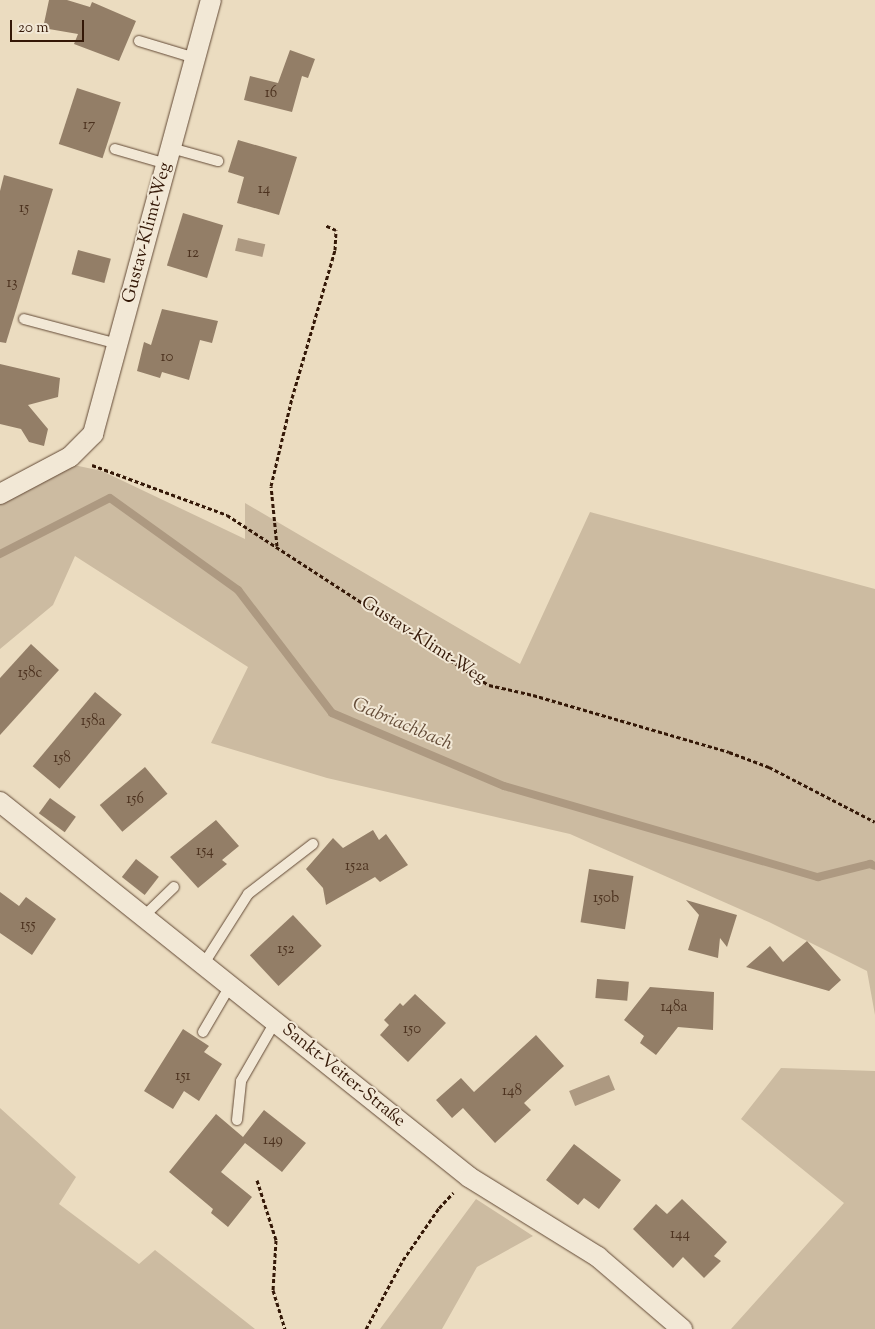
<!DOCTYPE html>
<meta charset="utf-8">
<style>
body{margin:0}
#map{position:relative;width:875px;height:1329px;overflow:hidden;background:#ebdcc0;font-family:"Sorts Mill Goudy",serif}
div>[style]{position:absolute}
.green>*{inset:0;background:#ccbba1}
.water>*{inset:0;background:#ad9981;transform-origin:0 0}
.stream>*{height:8px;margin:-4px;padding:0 4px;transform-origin:4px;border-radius:4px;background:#ad9981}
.building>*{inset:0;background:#937e67;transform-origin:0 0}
.path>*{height:3px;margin-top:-1.5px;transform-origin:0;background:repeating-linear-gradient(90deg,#341807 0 4px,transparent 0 6.5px)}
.roads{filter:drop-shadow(0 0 1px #624935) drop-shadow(0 0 1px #624935)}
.lane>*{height:10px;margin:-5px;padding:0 5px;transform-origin:5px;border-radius:5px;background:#f2e8d6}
.street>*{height:20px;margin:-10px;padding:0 10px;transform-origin:10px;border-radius:10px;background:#f2e8d6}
span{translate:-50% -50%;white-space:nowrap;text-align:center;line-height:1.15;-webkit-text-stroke:4px #f2e8d6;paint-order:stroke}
.number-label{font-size:15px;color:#4c321f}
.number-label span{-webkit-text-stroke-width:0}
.street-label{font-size:18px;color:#341807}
.water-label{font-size:19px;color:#644c38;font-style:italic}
.scale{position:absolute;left:10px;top:20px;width:74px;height:22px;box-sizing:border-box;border:2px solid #341807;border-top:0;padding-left:6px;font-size:15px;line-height:18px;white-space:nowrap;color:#341807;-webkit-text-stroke:4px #f2e8d6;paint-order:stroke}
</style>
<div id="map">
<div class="green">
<i style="clip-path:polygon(69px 464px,102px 471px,245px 539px,245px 503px,520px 664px,590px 512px,875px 589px,875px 1015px,867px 971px,769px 922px,570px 834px,327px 778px,211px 743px,248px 667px,75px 556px,53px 605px,0 649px,0 502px)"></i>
<i style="clip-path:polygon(781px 1068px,875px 1071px,875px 1329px,731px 1329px,844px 1203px,741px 1119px)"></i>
<i style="clip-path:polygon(0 1108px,76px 1177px,59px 1204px,139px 1264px,155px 1250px,255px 1329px,0 1329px)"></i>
<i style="clip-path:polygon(476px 1199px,533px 1236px,477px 1267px,442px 1329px,380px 1329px)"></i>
</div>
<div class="water">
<i style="left:238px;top:238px;width:28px;height:13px;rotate:13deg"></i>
<i style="left:609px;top:1075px;width:16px;height:43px;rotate:68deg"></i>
</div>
<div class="stream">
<i style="left:0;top:554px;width:123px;rotate:-27deg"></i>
<i style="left:110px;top:498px;width:158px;rotate:35.7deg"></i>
<i style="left:238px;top:590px;width:155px;rotate:52.6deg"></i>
<i style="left:332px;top:713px;width:187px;rotate:23deg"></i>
<i style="left:504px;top:786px;width:327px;rotate:16.2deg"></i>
<i style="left:818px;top:877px;width:54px;rotate:-14deg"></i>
<i style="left:870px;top:864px;width:5px;rotate:22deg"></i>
</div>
<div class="building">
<i style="clip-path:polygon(49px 0,67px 0,90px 7px,92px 2px,136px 21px,119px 61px,74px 44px,78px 34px,43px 28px)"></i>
<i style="clip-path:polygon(290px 50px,315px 59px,308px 78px,302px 76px,292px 112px,244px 100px,250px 76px,278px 83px)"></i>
<i style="left:77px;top:88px;width:46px;height:59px;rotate:18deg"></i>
<i style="clip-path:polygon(238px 140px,297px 157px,279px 215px,237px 203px,244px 177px,228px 172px)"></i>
<i style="clip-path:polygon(4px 175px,53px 189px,6px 343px,0 342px,0 191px)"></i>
<i style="left:183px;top:213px;width:42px;height:55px;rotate:17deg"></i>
<i style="left:78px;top:250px;width:34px;height:25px;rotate:15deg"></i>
<i style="clip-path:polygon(162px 309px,218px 321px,212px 343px,200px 340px,189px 380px,162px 372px,160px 378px,137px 371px,144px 342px,151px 345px)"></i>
<i style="clip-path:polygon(0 364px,60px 378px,58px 397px,28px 405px,48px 429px,44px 446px,29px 442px,21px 429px,0 424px)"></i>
<i style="clip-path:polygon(31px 644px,59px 670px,0 735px,0 678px)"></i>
<i style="left:95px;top:692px;width:35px;height:97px;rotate:40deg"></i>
<i style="left:145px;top:767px;width:35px;height:59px;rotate:50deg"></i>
<i style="left:50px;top:798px;width:32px;height:19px;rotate:36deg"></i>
<i style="clip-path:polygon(216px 820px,239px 846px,222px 860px,227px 864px,198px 888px,170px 857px)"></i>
<i style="clip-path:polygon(373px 830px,379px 840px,386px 834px,408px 865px,380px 882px,375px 877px,326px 905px,323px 888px,306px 869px,333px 838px,343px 848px)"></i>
<i style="left:136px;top:859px;width:29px;height:23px;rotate:38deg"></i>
<i style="left:589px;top:869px;width:45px;height:54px;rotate:9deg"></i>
<i style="clip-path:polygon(0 892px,19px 906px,26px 897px,56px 919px,32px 955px,0 933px)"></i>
<i style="clip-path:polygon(686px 900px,737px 915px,727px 947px,720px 938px,718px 958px,688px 950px,699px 915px)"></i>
<i style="left:293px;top:915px;width:42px;height:59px;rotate:47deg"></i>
<i style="clip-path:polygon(807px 941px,841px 980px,829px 991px,746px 967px,770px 946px,783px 962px)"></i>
<i style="left:597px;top:979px;width:32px;height:19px;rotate:5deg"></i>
<i style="clip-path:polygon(650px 987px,714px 992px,713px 1030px,678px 1027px,656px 1055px,640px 1043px,644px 1036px,624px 1020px)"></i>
<i style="clip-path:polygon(415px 994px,446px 1023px,408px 1062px,380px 1035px,389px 1025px,384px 1020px,400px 1003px,403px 1006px)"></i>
<i style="clip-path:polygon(183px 1029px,209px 1046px,204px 1052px,222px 1064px,199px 1101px,184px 1091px,173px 1109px,144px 1091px)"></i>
<i style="clip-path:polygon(536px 1035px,564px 1066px,524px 1103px,531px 1110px,495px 1143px,463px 1108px,452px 1118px,436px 1100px,461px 1078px,474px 1092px)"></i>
<i style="clip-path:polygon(264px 1110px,306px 1143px,282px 1172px,245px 1143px,221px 1172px,252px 1197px,228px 1227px,211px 1213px,213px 1209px,169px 1172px,216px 1114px,243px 1137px)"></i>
<i style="clip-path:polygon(574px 1144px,621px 1180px,599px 1209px,584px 1198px,578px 1205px,546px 1180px)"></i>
<i style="clip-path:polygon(682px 1199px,727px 1242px,714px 1256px,721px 1261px,704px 1278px,683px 1257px,673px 1268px,633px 1229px,656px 1204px,667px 1214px)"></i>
</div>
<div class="path">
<i style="left:92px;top:465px;width:144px;rotate:20.3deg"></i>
<i style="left:227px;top:515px;width:312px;rotate:33deg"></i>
<i style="left:489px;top:685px;width:45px;rotate:12.8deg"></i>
<i style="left:533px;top:695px;width:204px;rotate:16.2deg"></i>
<i style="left:729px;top:752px;width:43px;rotate:20.6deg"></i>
<i style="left:769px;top:767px;width:119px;rotate:27.4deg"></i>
<i style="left:277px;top:546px;width:60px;rotate:-95.7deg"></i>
<i style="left:271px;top:486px;width:90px;rotate:-76.6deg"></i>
<i style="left:292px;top:398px;width:154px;rotate:-73.8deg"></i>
<i style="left:335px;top:250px;width:20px;rotate:-87deg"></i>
<i style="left:336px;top:230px;width:12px;rotate:-156deg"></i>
<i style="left:257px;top:1180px;width:63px;rotate:72.4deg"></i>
<i style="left:276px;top:1240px;width:50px;rotate:93.4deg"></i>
<i style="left:273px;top:1290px;width:41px;rotate:72.9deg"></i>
<i style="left:366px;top:1329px;width:78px;rotate:-61.8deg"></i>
<i style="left:403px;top:1260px;width:63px;rotate:-55.3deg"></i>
<i style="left:439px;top:1208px;width:21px;rotate:-47deg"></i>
</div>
<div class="roads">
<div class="lane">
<i style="left:139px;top:41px;width:59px;rotate:16.9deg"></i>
<i style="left:171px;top:148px;width:49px;rotate:15.5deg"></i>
<i style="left:115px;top:149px;width:54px;rotate:16.1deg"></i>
<i style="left:24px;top:319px;width:97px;rotate:14.9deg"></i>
<i style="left:143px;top:917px;width:43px;rotate:-44.1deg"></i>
<i style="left:203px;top:965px;width:84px;rotate:-57.6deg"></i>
<i style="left:248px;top:894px;width:82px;rotate:-37.6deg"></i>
<i style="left:203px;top:1032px;width:53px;rotate:-59.6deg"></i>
<i style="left:237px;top:1120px;width:39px;rotate:-84deg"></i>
<i style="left:241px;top:1081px;width:68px;rotate:-60deg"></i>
</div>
<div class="street">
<i style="left:0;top:494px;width:79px;rotate:-27.9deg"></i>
<i style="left:70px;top:457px;width:33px;rotate:-45deg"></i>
<i style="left:93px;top:434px;width:450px;rotate:-74.8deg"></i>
<i style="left:0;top:802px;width:600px;rotate:38.64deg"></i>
<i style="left:469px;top:1177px;width:152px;rotate:31.8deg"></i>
<i style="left:598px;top:1257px;width:111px;rotate:40.6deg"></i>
</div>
</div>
<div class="number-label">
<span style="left:271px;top:94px">16</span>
<span style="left:89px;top:126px">17</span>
<span style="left:264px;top:190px">14</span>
<span style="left:24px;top:209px">15</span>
<span style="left:193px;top:254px">12</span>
<span style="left:12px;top:284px">13</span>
<span style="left:167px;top:358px">10</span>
<span style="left:30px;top:674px">158c</span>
<span style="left:93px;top:722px">158a</span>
<span style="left:62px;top:759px">158</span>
<span style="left:135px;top:800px">156</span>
<span style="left:205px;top:852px">154</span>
<span style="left:357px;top:867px">152a</span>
<span style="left:606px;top:899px">150b</span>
<span style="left:28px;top:926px">155</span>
<span style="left:286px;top:950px">152</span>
<span style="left:674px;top:1008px">148a</span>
<span style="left:412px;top:1030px">150</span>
<span style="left:183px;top:1077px">151</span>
<span style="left:512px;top:1092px">148</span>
<span style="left:273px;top:1141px">149</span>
<span style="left:680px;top:1235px">144</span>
</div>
<div class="street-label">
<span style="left:148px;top:233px;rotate:-75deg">Gustav-Klimt-Weg</span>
<span style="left:423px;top:641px;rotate:33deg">Gustav-Klimt-Weg</span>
<span style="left:343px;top:1076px;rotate:39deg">Sankt-Veiter-Straße</span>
</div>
<div class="water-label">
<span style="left:402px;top:725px;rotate:23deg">Gabriachbach</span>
</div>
<div class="scale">20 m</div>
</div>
